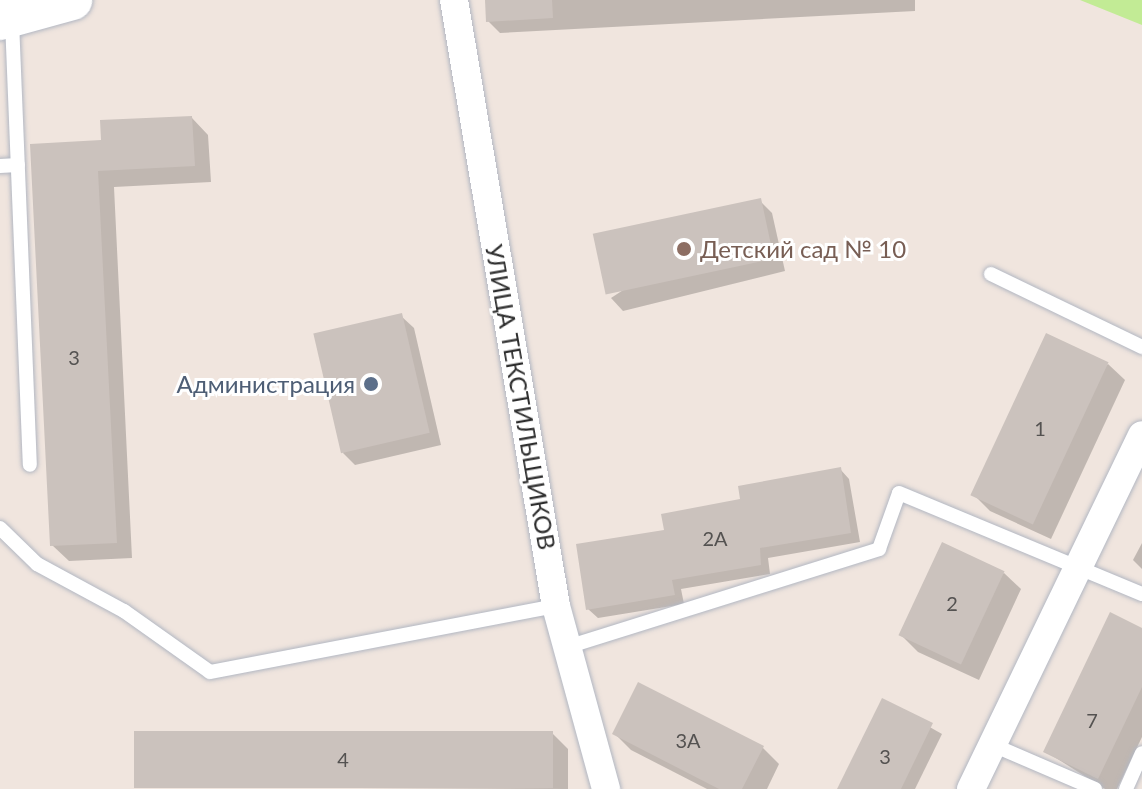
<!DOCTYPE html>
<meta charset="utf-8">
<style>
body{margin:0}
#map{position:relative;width:1142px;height:789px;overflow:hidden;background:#f0e5de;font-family:Lato,sans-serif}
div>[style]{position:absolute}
.green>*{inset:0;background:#c2eb95}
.shadow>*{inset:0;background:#0003}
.building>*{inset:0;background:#cbc2bd;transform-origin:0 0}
.roads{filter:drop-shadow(0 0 2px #b2b7c2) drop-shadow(0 0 2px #b2b7c2)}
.lane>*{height:14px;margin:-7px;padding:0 7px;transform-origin:7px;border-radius:7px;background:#fff}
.street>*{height:28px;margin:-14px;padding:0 14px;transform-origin:14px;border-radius:14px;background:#fff}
.secondary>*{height:40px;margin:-20px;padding:0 20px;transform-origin:20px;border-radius:20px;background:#fff}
.dots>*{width:22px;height:22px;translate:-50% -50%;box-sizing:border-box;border:4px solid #fff;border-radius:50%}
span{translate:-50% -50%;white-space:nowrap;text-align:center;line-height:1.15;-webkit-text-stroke:6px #fff;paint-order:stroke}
.number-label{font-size:20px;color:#545251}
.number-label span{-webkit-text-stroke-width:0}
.education-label{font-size:24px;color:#785e54}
.left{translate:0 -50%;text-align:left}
.service-label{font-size:24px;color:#4e5e75}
.right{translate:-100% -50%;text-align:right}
.street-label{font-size:24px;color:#2d2d2d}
</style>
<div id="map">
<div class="green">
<i style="clip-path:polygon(1080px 0,1142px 0,1142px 25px)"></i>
</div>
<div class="shadow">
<i style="clip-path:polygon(487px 0,915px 0,915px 11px,500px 33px,488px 21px)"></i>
<i style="clip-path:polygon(192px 118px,208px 135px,211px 182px,114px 187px,132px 558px,69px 561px,52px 545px,32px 146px,103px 142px)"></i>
<i style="clip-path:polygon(760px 201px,772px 213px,785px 271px,623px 311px,611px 298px)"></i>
<i style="clip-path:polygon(401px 316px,414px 328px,441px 445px,355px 465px,343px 453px)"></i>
<i style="clip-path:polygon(1108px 364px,1125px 380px,1051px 539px,990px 511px,973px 494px)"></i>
<i style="clip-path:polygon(840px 469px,849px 479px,860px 542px,768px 558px,770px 574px,681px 589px,684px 604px,598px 618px,588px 609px,666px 532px)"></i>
<i style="clip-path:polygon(1142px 543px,1142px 569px,1133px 560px)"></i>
<i style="clip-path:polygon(1004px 573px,1021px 589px,979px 680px,918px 652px,901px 635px)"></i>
<i style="clip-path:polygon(1142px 630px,1142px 737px,1117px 789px,1105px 789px,1045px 751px)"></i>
<i style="clip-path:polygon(882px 700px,942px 734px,915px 789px,839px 789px)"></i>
<i style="clip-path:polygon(552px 733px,568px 749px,568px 789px,136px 787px)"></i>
<i style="clip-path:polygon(614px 733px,763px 748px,779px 764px,767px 789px,707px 789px,631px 750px)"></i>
</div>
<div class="building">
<i style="clip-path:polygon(485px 0,552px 0,553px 18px,486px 22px)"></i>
<i style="clip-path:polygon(192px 116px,195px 166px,98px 171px,117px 543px,50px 546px,30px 144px,101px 140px,100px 120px)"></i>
<i style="left:761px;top:198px;width:62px;height:172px;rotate:78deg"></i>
<i style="left:402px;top:313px;width:123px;height:91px;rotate:77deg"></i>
<i style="left:1046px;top:333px;width:69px;height:179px;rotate:25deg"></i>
<i style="clip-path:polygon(841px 467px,851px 533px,760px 548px,761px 565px,672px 580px,675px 595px,586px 610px,576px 544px,664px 530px,661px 514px,740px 499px,738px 486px)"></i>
<i style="left:942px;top:542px;width:69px;height:103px;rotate:25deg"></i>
<i style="clip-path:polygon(1110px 612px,1142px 628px,1142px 687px,1098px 779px,1043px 752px)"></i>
<i style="clip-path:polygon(638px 682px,764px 746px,742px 789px,719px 789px,612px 734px)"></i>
<i style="clip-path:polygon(882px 698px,933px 723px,901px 789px,837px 789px)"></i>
<i style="left:134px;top:731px;width:419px;height:57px"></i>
</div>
<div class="roads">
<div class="lane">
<i style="left:12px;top:21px;width:444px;rotate:87.7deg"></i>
<i style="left:0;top:166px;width:18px;rotate:-3deg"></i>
<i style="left:991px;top:274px;width:168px;rotate:25.8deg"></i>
<i style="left:0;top:528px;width:52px;rotate:44.2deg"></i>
<i style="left:37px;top:564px;width:99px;rotate:28.4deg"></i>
<i style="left:124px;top:611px;width:105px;rotate:35.3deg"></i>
<i style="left:210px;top:672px;width:352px;rotate:-10.8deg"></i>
<i style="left:567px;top:647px;width:327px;rotate:-17.4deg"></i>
<i style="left:879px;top:549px;width:59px;rotate:-70.3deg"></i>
<i style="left:899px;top:493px;width:263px;rotate:22.6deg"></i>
<i style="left:993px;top:745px;width:111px;rotate:23.3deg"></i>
<i style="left:1126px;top:789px;width:39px;rotate:-66deg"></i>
</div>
<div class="street">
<i style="left:454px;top:0;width:615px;rotate:80.45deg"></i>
<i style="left:556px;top:606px;width:190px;rotate:74.7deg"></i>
<i style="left:971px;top:789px;width:393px;rotate:-64.2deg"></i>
</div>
<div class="secondary">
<i style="left:0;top:20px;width:75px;rotate:-15.5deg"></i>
</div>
</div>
<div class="dots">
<i style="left:684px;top:249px;background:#8d6e63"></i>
<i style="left:371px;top:384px;background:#5c6f8a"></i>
</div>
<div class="number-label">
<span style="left:74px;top:357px">3</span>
<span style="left:1040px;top:428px">1</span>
<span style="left:715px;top:538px">2А</span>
<span style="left:952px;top:603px">2</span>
<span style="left:1092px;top:720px">7</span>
<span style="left:688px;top:740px">3А</span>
<span style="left:885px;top:756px">3</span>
<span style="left:343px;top:759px">4</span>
</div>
<div class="education-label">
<span class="left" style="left:700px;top:249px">Детский сад № 10</span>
</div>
<div class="service-label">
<span class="right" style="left:355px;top:384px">Администрация</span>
</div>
<div class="street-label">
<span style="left:521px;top:397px;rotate:80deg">УЛИЦА ТЕКСТИЛЬЩИКОВ</span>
</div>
</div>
